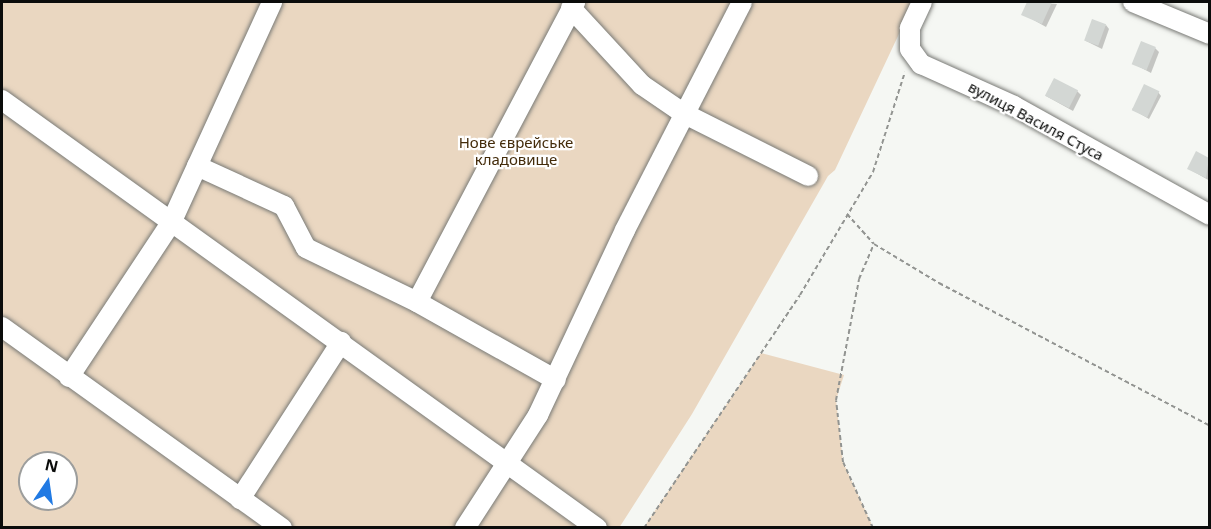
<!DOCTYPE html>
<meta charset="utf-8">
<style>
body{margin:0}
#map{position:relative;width:1211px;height:529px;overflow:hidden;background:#f5f7f3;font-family:"Noto Sans",sans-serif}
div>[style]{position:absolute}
.green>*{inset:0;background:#ead7c1}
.shadow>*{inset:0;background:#0003}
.building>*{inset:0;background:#d3d7d4;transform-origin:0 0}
.path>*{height:2px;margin-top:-1px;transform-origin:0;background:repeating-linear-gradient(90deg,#929491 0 4.5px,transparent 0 7.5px)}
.roads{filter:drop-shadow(0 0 2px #797a76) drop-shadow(0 0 2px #797a76)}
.minor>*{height:20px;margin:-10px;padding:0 10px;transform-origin:10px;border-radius:10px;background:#fff}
span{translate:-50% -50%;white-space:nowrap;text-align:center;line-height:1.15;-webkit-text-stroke:4.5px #fff;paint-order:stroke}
.street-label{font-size:15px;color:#0b0c0b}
.park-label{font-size:15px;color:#432b0a}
.frame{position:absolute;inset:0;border:3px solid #0b0c0b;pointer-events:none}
.north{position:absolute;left:18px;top:451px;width:60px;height:60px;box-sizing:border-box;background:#fff;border:2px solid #9d9e9d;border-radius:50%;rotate:13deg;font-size:16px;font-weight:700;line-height:24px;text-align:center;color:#0b0c0b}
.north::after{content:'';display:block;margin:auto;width:21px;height:27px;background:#217ae3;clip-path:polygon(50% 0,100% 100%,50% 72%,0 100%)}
</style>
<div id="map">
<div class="green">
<i style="clip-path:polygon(evenodd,2px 2px,914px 2px,835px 170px,828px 176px,692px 414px,619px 528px,2px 527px,2px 2px,30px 463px,66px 463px,66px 499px,30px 499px,30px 463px)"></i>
<i style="clip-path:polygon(761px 353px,844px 375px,836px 400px,843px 462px,873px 527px,644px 527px)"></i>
</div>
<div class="shadow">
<i style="clip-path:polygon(1028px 2px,1057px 4px,1046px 27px,1023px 14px)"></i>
<i style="clip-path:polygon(1106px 25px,1109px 29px,1102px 49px,1086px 41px)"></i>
<i style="clip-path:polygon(1155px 48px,1159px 52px,1151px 73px,1134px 64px)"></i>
<i style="clip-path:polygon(1077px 91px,1081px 95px,1073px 111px,1046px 96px)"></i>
<i style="clip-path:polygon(1158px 92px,1161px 96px,1149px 119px,1132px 109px)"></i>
<i style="clip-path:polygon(1196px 154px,1210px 161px,1210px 181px,1189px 169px)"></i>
</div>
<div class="building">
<i style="clip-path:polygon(1027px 2px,1052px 2px,1042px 24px,1021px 15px)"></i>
<i style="left:1092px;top:19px;width:15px;height:23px;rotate:20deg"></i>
<i style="left:1141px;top:41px;width:16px;height:25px;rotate:22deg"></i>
<i style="left:1054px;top:78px;width:27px;height:20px;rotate:27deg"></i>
<i style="left:1144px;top:84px;width:17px;height:29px;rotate:25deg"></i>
<i style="clip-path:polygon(1196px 151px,1209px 158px,1206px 178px,1187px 169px)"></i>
</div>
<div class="path">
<i style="left:847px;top:214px;width:40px;rotate:48deg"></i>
<i style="left:874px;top:244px;width:76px;rotate:31deg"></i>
<i style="left:939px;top:283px;width:306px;rotate:27.8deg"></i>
<i style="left:644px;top:528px;width:280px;rotate:-56.2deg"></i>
<i style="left:800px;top:295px;width:143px;rotate:-59.3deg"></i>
<i style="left:873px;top:172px;width:105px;rotate:-72.3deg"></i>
<i style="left:873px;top:528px;width:72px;rotate:-114.4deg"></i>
<i style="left:843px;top:462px;width:62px;rotate:-96.4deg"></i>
<i style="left:836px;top:400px;width:123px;rotate:-79.2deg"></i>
<i style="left:859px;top:279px;width:38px;rotate:-67deg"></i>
</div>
<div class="roads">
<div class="minor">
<i style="left:922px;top:2px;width:29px;rotate:115deg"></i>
<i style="left:910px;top:28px;width:21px;rotate:90deg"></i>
<i style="left:910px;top:49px;width:19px;rotate:54deg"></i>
<i style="left:921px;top:64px;width:102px;rotate:24.3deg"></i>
<i style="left:1014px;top:106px;width:224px;rotate:29.1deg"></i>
<i style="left:1133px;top:2px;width:83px;rotate:22.6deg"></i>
<i style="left:571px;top:8px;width:105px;rotate:47.3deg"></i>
<i style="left:642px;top:85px;width:50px;rotate:34.3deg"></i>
<i style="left:683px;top:113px;width:140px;rotate:26.7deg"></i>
<i style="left:2px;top:100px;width:733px;rotate:35.73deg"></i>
<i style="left:197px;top:166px;width:96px;rotate:24.7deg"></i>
<i style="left:284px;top:206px;width:47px;rotate:62.4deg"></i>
<i style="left:306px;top:248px;width:123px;rotate:25.9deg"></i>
<i style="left:417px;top:302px;width:159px;rotate:29.3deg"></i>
<i style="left:417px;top:302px;width:339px;rotate:-62.2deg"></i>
<i style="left:2px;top:327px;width:345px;rotate:35.7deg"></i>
<i style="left:69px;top:377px;width:185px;rotate:-56.5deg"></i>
<i style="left:171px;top:223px;width:243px;rotate:-65.4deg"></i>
<i style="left:240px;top:499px;width:187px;rotate:-57.2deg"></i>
<i style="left:465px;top:528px;width:135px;rotate:-57.1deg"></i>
<i style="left:538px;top:415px;width:204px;rotate:-64.8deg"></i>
<i style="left:625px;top:230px;width:256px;rotate:-62.8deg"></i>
</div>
</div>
<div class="street-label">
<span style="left:1036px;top:121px;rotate:28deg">вулиця Василя Стуса</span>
</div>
<div class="park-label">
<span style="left:516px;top:151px">Нове єврейське<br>кладовище</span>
</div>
<div class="frame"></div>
<div class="north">N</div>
</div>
